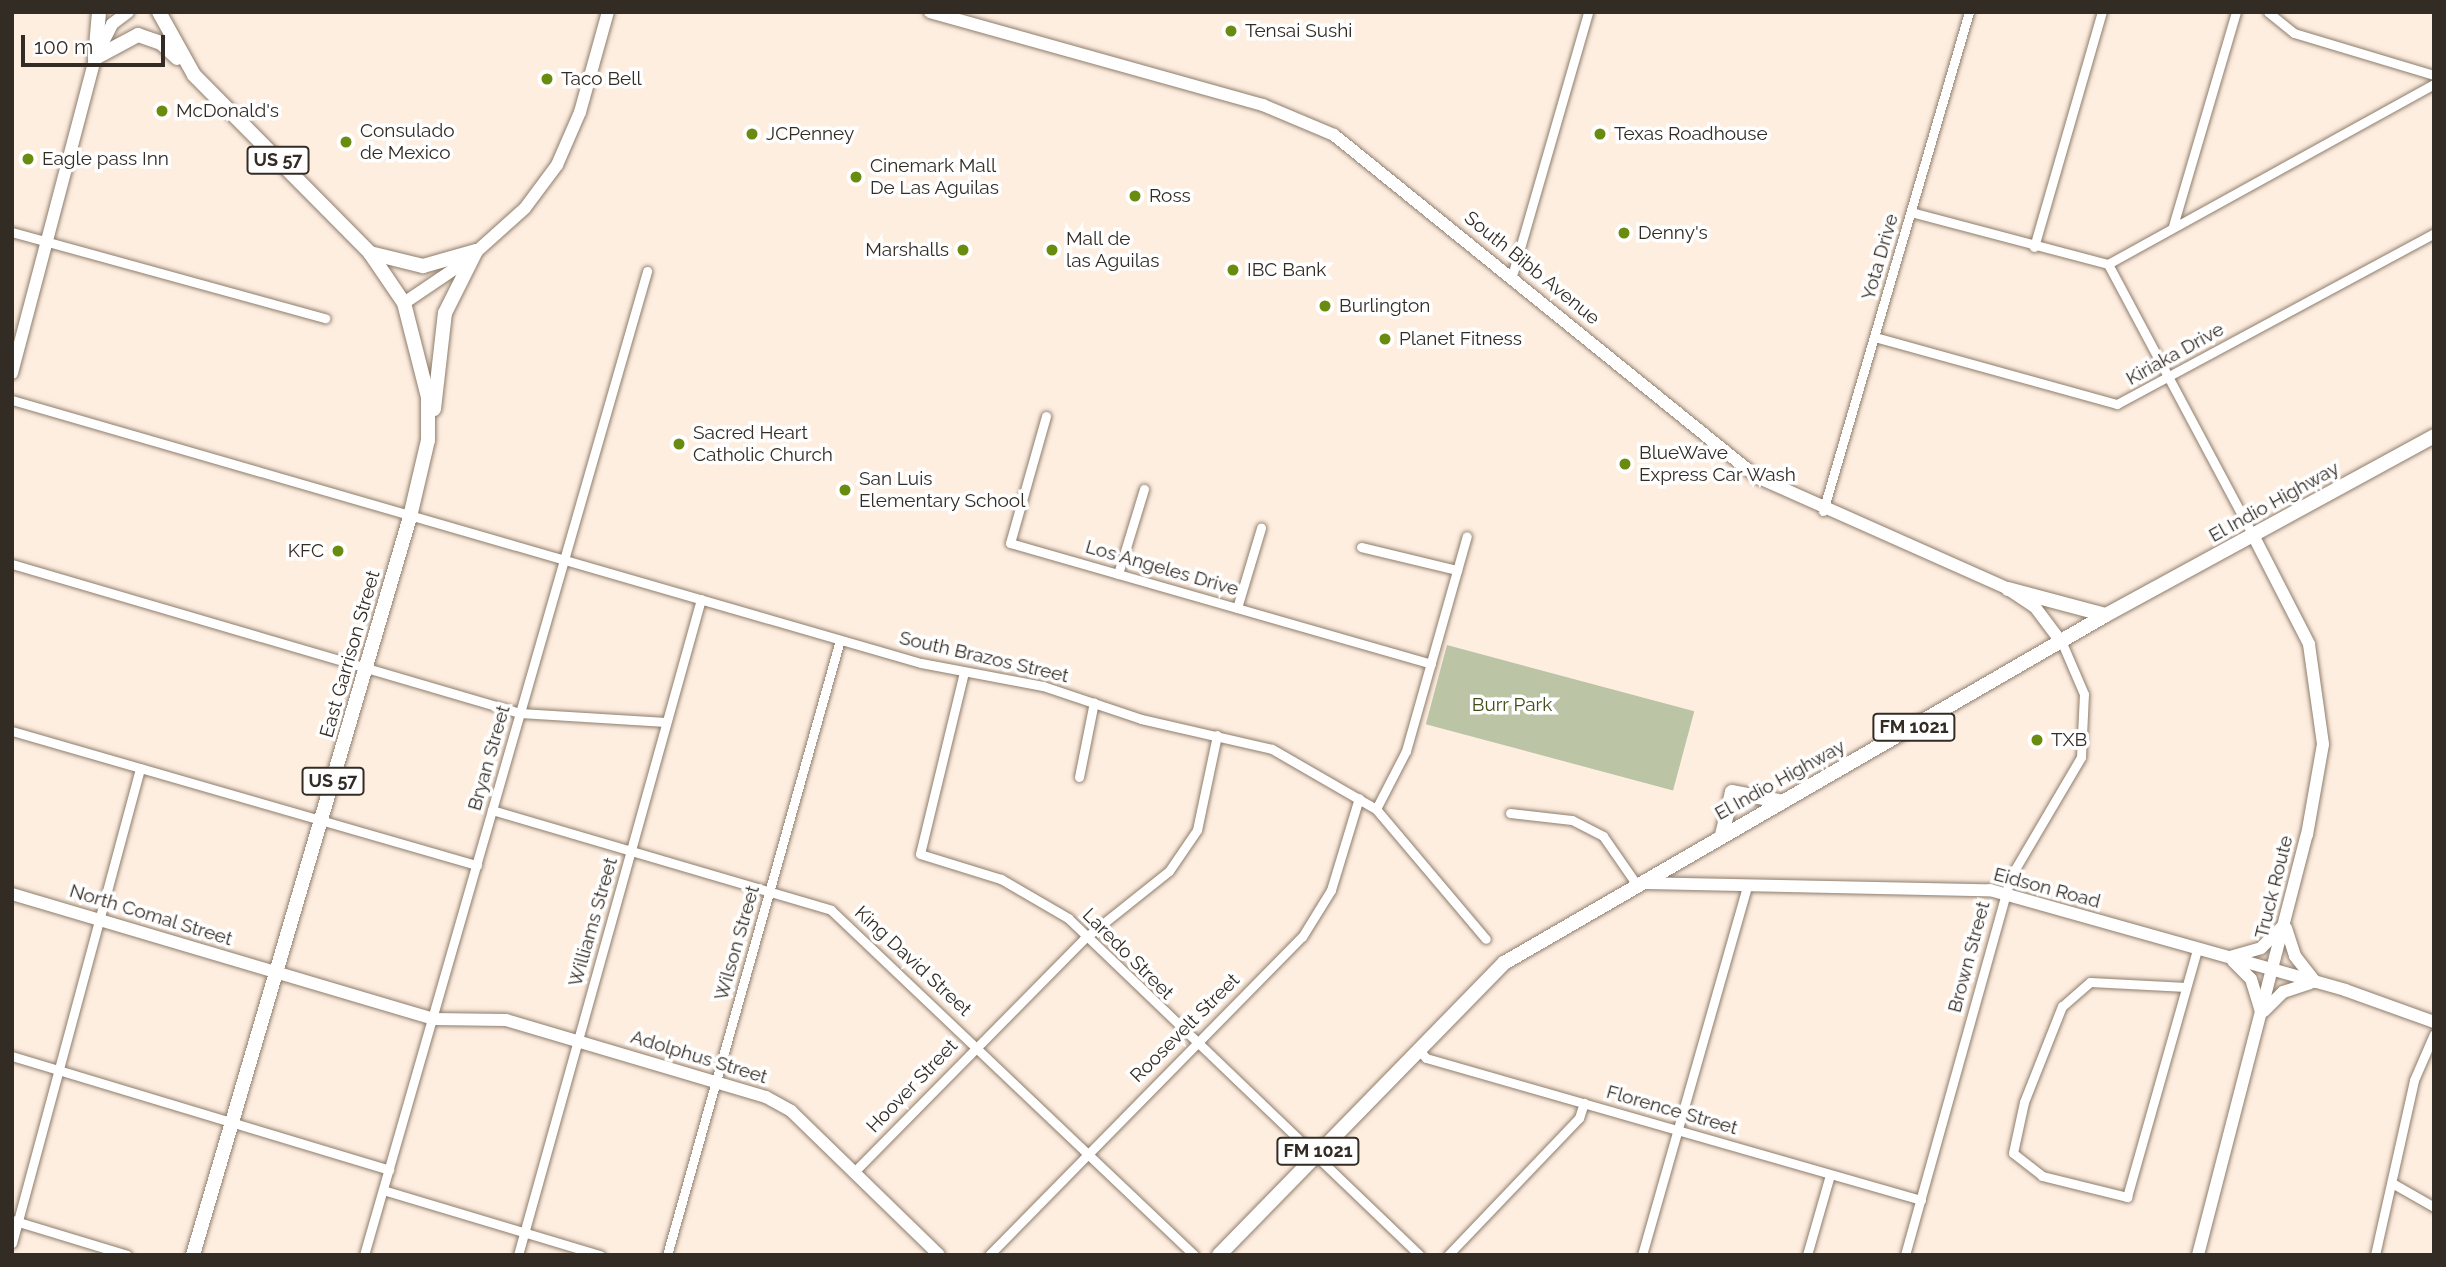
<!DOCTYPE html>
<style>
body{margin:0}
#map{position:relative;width:2446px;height:1267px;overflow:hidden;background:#feeee0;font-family:Raleway,sans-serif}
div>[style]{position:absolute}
.green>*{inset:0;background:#bbc5a5;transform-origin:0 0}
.roads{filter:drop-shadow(0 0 2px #8e7d6c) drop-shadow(0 0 2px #8e7d6c)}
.street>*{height:9px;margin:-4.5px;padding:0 4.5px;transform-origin:4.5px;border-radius:4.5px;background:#fff}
.secondary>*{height:12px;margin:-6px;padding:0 6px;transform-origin:6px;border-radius:6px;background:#fff}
.primary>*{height:14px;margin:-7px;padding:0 7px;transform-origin:7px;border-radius:7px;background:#fff}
.dots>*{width:19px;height:19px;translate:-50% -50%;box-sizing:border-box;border:4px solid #fff;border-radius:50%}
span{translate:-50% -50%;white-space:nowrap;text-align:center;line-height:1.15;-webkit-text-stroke:7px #fff;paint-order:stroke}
.shield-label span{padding:2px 5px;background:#fff;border:2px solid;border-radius:5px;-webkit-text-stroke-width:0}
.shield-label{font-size:18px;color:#332c25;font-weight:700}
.poi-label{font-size:19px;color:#332c25}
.left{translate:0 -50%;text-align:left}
.right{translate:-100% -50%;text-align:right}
.street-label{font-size:19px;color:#332c25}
.park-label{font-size:19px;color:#404d17}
.frame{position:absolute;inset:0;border:14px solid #332c25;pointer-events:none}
.scale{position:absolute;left:21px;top:35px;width:144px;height:32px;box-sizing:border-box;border:4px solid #332c25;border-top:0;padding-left:9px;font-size:21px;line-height:24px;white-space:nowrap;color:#332c25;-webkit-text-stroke:5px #fff;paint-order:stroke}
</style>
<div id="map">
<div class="green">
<i style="left:1447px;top:645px;width:256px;height:82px;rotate:15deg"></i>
</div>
<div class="roads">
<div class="street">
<i style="left:2268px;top:12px;width:33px;rotate:39deg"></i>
<i style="left:2294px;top:33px;width:146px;rotate:16.7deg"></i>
<i style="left:1911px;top:212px;width:204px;rotate:14.8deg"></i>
<i style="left:2108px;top:264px;width:307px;rotate:61.9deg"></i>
<i style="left:2173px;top:226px;width:223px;rotate:-73.6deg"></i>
<i style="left:12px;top:232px;width:325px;rotate:15.4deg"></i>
<i style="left:2034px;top:247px;width:245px;rotate:-73.9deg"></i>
<i style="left:2108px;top:264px;width:372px;rotate:-28.9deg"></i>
<i style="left:1512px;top:276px;width:275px;rotate:-73.9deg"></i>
<i style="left:1875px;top:337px;width:251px;rotate:15.5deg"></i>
<i style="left:2117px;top:404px;width:360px;rotate:-28.3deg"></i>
<i style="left:12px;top:400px;width:946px;rotate:16.14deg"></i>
<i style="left:921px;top:663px;width:124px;rotate:10.7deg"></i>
<i style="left:1043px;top:686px;width:103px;rotate:18.6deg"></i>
<i style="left:1141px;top:719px;width:134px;rotate:12.9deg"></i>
<i style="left:1272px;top:749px;width:120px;rotate:30deg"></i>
<i style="left:1376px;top:809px;width:170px;rotate:49.8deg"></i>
<i style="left:1046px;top:416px;width:132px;rotate:105.8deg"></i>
<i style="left:1010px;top:543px;width:438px;rotate:16deg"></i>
<i style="left:1823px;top:511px;width:520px;rotate:-73.69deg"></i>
<i style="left:1361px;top:547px;width:99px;rotate:13.5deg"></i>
<i style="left:12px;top:564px;width:529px;rotate:16.35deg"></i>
<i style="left:520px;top:713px;width:146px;rotate:3.5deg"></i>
<i style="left:1118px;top:574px;width:89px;rotate:-73deg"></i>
<i style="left:1237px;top:608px;width:84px;rotate:-73.3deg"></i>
<i style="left:964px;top:672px;width:187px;rotate:103.6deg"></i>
<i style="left:920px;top:854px;width:85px;rotate:17.2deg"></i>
<i style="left:1001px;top:879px;width:78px;rotate:30.2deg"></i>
<i style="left:1068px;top:918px;width:487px;rotate:43.8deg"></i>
<i style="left:12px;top:731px;width:484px;rotate:16.1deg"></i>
<i style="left:1079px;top:777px;width:76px;rotate:-78.7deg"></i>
<i style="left:1376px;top:809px;width:65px;rotate:-62.7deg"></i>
<i style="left:1406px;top:751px;width:223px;rotate:-74.2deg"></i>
<i style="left:492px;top:810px;width:353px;rotate:16.4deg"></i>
<i style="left:831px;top:910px;width:501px;rotate:43.54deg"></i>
<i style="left:1510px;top:813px;width:62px;rotate:6.4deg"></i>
<i style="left:1572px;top:820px;width:35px;rotate:27deg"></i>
<i style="left:1603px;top:836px;width:56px;rotate:55.2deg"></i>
<i style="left:2186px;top:987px;width:96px;rotate:-177deg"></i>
<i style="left:2090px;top:982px;width:37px;rotate:139deg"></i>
<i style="left:2062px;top:1006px;width:103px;rotate:111.6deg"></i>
<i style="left:2024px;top:1102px;width:52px;rotate:102.2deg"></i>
<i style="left:2013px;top:1153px;width:37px;rotate:38deg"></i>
<i style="left:2042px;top:1176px;width:88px;rotate:13.9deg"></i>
<i style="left:2127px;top:1197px;width:258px;rotate:-74.2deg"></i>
<i style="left:1418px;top:1049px;width:12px;rotate:48deg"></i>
<i style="left:1426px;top:1058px;width:515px;rotate:16.01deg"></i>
<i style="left:12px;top:1056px;width:394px;rotate:16.8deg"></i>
<i style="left:853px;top:1173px;width:330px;rotate:-45.4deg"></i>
<i style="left:1085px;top:938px;width:107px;rotate:-38.6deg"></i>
<i style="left:1169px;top:871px;width:50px;rotate:-55.7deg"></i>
<i style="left:1197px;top:830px;width:97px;rotate:-78.1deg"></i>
<i style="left:2392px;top:1183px;width:48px;rotate:29.7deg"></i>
<i style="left:383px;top:1190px;width:227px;rotate:16.7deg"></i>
<i style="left:12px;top:1220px;width:120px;rotate:16.9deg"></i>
<i style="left:12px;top:1243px;width:492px;rotate:-74.9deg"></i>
<i style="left:364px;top:1255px;width:1024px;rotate:-73.95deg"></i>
<i style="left:518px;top:1255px;width:681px;rotate:-74.41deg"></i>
<i style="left:667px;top:1255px;width:639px;rotate:-74.29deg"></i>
<i style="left:989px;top:1255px;width:446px;rotate:-45.5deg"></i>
<i style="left:1302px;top:937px;width:55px;rotate:-58.3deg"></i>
<i style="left:1331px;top:890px;width:96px;rotate:-73.1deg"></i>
<i style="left:1448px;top:1255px;width:190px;rotate:-46.3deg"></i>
<i style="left:1579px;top:1118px;width:16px;rotate:-72deg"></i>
<i style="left:1642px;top:1255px;width:383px;rotate:-74.1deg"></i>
<i style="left:1807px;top:1255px;width:83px;rotate:-74deg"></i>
<i style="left:1905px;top:1255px;width:394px;rotate:-74.4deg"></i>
<i style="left:2011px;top:876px;width:138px;rotate:-59.5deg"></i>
<i style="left:2081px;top:757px;width:63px;rotate:-87.3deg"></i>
<i style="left:2084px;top:694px;width:56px;rotate:-113.3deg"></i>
<i style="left:2375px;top:1255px;width:179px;rotate:-77.4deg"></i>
<i style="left:2414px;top:1080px;width:50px;rotate:-66.5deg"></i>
</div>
<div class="secondary">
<i style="left:930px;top:12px;width:346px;rotate:15.6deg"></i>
<i style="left:1263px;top:105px;width:77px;rotate:22.9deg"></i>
<i style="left:1334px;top:135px;width:544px;rotate:38.96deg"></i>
<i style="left:1757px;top:477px;width:275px;rotate:24deg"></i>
<i style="left:2008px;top:589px;width:32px;rotate:34deg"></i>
<i style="left:2035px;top:607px;width:45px;rotate:53.1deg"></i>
<i style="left:404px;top:303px;width:75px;rotate:-34.1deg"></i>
<i style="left:466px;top:261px;width:79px;rotate:-41.9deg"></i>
<i style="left:525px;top:208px;width:54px;rotate:-53.3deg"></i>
<i style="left:557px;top:165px;width:58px;rotate:-66.5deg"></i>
<i style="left:580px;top:112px;width:104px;rotate:-74.4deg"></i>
<i style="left:12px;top:373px;width:326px;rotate:-75.2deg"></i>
<i style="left:95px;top:58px;width:38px;rotate:-63deg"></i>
<i style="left:112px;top:24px;width:20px;rotate:-37deg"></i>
<i style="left:1642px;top:883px;width:348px;rotate:1.2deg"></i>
<i style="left:1990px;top:890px;width:369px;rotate:15.7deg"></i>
<i style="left:2345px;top:990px;width:95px;rotate:19.8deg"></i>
<i style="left:12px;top:894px;width:439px;rotate:16.5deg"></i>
<i style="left:433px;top:1019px;width:73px;rotate:0.8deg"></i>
<i style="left:506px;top:1020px;width:271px;rotate:16.5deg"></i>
<i style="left:766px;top:1097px;width:29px;rotate:29deg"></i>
<i style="left:791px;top:1111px;width:206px;rotate:44.2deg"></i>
<i style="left:2286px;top:928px;width:29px;rotate:72deg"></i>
<i style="left:2295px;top:956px;width:33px;rotate:52deg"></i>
<i style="left:2230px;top:957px;width:32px;rotate:-16deg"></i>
<i style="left:2261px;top:948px;width:30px;rotate:-45deg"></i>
<i style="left:2233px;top:961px;width:25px;rotate:45deg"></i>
<i style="left:2251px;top:979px;width:34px;rotate:73deg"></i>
<i style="left:2264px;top:1011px;width:27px;rotate:-45deg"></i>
<i style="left:2283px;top:992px;width:28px;rotate:-18deg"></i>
<i style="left:2198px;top:1255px;width:434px;rotate:-75.5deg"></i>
<i style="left:2307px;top:835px;width:92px;rotate:-80deg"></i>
<i style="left:2323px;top:744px;width:101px;rotate:-98deg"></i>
<i style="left:2309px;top:644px;width:123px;rotate:-117.2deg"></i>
</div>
<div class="primary">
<i style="left:159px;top:12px;width:72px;rotate:60.9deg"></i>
<i style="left:194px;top:75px;width:250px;rotate:45.3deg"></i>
<i style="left:370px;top:253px;width:60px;rotate:55.8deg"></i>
<i style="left:404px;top:303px;width:97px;rotate:75.7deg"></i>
<i style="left:428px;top:397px;width:43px;rotate:90deg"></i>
<i style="left:428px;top:440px;width:79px;rotate:103.2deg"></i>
<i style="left:410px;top:517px;width:769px;rotate:106.39deg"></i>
<i style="left:95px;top:58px;width:49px;rotate:-28.1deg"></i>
<i style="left:138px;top:35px;width:24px;rotate:19deg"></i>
<i style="left:161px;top:43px;width:22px;rotate:43deg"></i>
<i style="left:95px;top:58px;width:46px;rotate:-85deg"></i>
<i style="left:370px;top:253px;width:55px;rotate:13.8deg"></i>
<i style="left:423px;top:266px;width:55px;rotate:-15.8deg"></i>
<i style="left:434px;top:409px;width:97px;rotate:-83.5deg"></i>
<i style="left:445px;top:313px;width:69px;rotate:-63.4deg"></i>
<i style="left:2008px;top:589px;width:101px;rotate:14.9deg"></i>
<i style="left:1722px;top:835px;width:44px;rotate:-76.9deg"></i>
<i style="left:1732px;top:792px;width:48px;rotate:10.8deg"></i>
<i style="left:1219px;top:1255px;width:408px;rotate:-45.7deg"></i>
<i style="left:1504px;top:963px;width:695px;rotate:-30.03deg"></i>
<i style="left:2106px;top:615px;width:374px;rotate:-28.6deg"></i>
</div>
</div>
<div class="dots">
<i style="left:1231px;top:31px;background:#698b0f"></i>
<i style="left:547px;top:79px;background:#698b0f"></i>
<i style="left:162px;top:111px;background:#698b0f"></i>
<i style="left:752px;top:134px;background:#698b0f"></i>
<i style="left:1600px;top:134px;background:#698b0f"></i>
<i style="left:346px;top:142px;background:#698b0f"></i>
<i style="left:28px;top:159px;background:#698b0f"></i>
<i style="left:856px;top:177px;background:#698b0f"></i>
<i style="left:1135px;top:196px;background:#698b0f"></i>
<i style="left:1624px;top:233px;background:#698b0f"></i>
<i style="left:963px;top:250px;background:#698b0f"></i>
<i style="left:1052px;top:250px;background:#698b0f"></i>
<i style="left:1233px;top:270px;background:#698b0f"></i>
<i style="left:1325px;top:306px;background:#698b0f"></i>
<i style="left:1385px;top:339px;background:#698b0f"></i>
<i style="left:679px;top:444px;background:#698b0f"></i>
<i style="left:1625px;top:464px;background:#698b0f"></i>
<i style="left:845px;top:490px;background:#698b0f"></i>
<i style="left:338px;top:551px;background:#698b0f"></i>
<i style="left:2037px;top:740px;background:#698b0f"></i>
</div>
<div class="shield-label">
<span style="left:278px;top:160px">US 57</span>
<span style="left:1914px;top:727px">FM 1021</span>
<span style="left:333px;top:781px">US 57</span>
<span style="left:1318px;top:1151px">FM 1021</span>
</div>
<div class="poi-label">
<span class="left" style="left:1245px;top:31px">Tensai Sushi</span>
<span class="left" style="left:561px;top:79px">Taco Bell</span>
<span class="left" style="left:176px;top:111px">McDonald's</span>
<span class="left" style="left:360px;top:142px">Consulado<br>de Mexico</span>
<span class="left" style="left:766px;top:134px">JCPenney</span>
<span class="left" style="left:1614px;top:134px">Texas Roadhouse</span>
<span class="left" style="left:42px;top:159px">Eagle pass Inn</span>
<span class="left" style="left:870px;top:177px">Cinemark Mall<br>De Las Aguilas</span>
<span class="left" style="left:1149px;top:196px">Ross</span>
<span class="left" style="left:1638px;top:233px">Denny's</span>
<span class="left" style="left:1066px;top:250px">Mall de<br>las Aguilas</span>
<span class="right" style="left:949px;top:250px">Marshalls</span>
<span class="left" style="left:1247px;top:270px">IBC Bank</span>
<span class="left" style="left:1339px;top:306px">Burlington</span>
<span class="left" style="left:1399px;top:339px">Planet Fitness</span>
<span class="left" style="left:693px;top:444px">Sacred Heart<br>Catholic Church</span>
<span class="left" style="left:1639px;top:464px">BlueWave<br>Express Car Wash</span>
<span class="left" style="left:859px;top:490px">San Luis<br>Elementary School</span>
<span class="right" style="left:324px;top:551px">KFC</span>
<span class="left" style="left:2051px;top:740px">TXB</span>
</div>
<div class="street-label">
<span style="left:1880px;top:257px;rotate:-74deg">Yota Drive</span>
<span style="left:1532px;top:268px;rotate:39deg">South Bibb Avenue</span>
<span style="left:2175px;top:354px;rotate:-29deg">Kiriaka Drive</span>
<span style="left:2274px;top:502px;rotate:-29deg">El Indio Highway</span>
<span style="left:1162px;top:568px;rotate:16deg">Los Angeles Drive</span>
<span style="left:350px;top:654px;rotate:-74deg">East Garrison Street</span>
<span style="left:984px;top:657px;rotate:13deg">South Brazos Street</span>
<span style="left:489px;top:758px;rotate:-74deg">Bryan Street</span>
<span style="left:1780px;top:780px;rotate:-29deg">El Indio Highway</span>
<span style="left:2274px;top:887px;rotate:-76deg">Truck Route</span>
<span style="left:2047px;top:888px;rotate:15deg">Eidson Road</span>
<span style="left:151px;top:915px;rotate:17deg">North Comal Street</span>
<span style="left:593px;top:922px;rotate:-74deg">Williams Street</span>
<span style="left:737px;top:943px;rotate:-74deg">Wilson Street</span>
<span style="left:1128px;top:954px;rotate:45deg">Laredo Street</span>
<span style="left:1969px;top:957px;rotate:-75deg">Brown Street</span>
<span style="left:913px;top:961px;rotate:43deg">King David Street</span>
<span style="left:1185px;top:1028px;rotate:-45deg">Roosevelt Street</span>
<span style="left:699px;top:1057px;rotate:17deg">Adolphus Street</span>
<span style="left:912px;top:1086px;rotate:-46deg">Hoover Street</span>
<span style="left:1672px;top:1110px;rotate:16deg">Florence Street</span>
</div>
<div class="park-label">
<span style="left:1512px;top:705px">Burr Park</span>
</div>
<div class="frame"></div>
<div class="scale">100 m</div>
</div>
